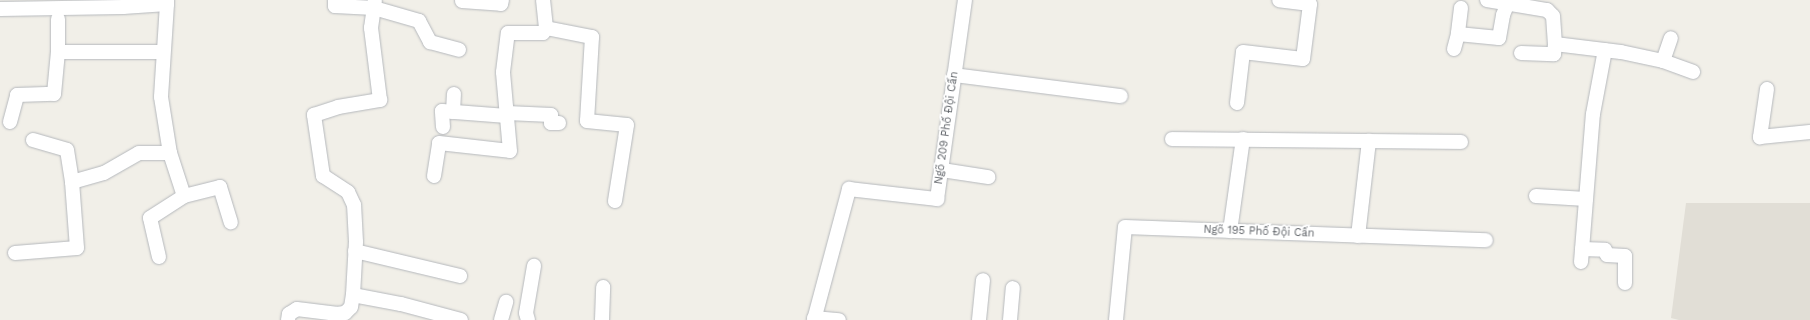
<!DOCTYPE html>
<meta charset="utf-8">
<style>
body{margin:0}
#map{position:relative;width:1810px;height:320px;overflow:hidden;background:#f1efe8;font-family:"Work Sans",sans-serif}
div>[style]{position:absolute}
.education>*{inset:0;background:#e1ded6}
.roads{filter:drop-shadow(0 0 1px #b5b8bc) drop-shadow(0 0 1px #b5b8bc)}
.lane>*{height:14px;margin:-7px;padding:0 7px;transform-origin:7px;border-radius:7px;background:#fff}
span{translate:-50% -50%;white-space:nowrap;text-align:center;line-height:1.15;-webkit-text-stroke:3.5px #fff;paint-order:stroke}
.street-label{font-size:11px;color:#5f6368}
</style>
<div id="map">
<div class="education">
<i style="clip-path:polygon(1686px 203px,1810px 203px,1810px 320px,1679px 320px,1671px 318px)"></i>
</div>
<div class="roads">
<div class="lane">
<i style="left:335px;top:0;width:6px;rotate:90deg"></i>
<i style="left:335px;top:6px;width:39px;rotate:3deg"></i>
<i style="left:374px;top:8px;width:47px;rotate:16.1deg"></i>
<i style="left:419px;top:21px;width:24px;rotate:62deg"></i>
<i style="left:430px;top:42px;width:30px;rotate:15deg"></i>
<i style="left:1487px;top:0;width:61px;rotate:9.5deg"></i>
<i style="left:1547px;top:10px;width:8px;rotate:45deg"></i>
<i style="left:1553px;top:16px;width:28px;rotate:86deg"></i>
<i style="left:1555px;top:44px;width:66px;rotate:6.9deg"></i>
<i style="left:1621px;top:52px;width:43px;rotate:12.1deg"></i>
<i style="left:1663px;top:61px;width:32px;rotate:20deg"></i>
<i style="left:462px;top:1px;width:39px;rotate:4deg"></i>
<i style="left:501px;top:4px;width:4px;rotate:-76deg"></i>
<i style="left:167px;top:4px;width:93px;rotate:93.7deg"></i>
<i style="left:161px;top:97px;width:57px;rotate:80.9deg"></i>
<i style="left:170px;top:153px;width:45px;rotate:72deg"></i>
<i style="left:1461px;top:8px;width:26px;rotate:97deg"></i>
<i style="left:1458px;top:34px;width:41px;rotate:5.6deg"></i>
<i style="left:1499px;top:38px;width:23px;rotate:-80deg"></i>
<i style="left:1503px;top:15px;width:16px;rotate:-68deg"></i>
<i style="left:0;top:9px;width:123px;rotate:-0.9deg"></i>
<i style="left:123px;top:7px;width:44px;rotate:-3.9deg"></i>
<i style="left:167px;top:4px;width:4px;rotate:-90deg"></i>
<i style="left:58px;top:19px;width:33px;rotate:90deg"></i>
<i style="left:546px;top:28px;width:47px;rotate:11.1deg"></i>
<i style="left:592px;top:37px;width:84px;rotate:93.4deg"></i>
<i style="left:587px;top:121px;width:40px;rotate:5.7deg"></i>
<i style="left:627px;top:125px;width:77px;rotate:99deg"></i>
<i style="left:1454px;top:49px;width:16px;rotate:-75deg"></i>
<i style="left:1521px;top:53px;width:33px;rotate:2deg"></i>
<i style="left:1554px;top:54px;width:10px;rotate:-84deg"></i>
<i style="left:1663px;top:61px;width:24px;rotate:-71deg"></i>
<i style="left:954px;top:75px;width:168px;rotate:7.2deg"></i>
<i style="left:1767px;top:89px;width:49px;rotate:98.3deg"></i>
<i style="left:1760px;top:137px;width:50px;rotate:-5.7deg"></i>
<i style="left:1237px;top:103px;width:51px;rotate:-83.3deg"></i>
<i style="left:1243px;top:52px;width:60px;rotate:6.7deg"></i>
<i style="left:1303px;top:59px;width:55px;rotate:-82.7deg"></i>
<i style="left:1310px;top:4px;width:31px;rotate:-173deg"></i>
<i style="left:453px;top:112px;width:18px;rotate:-87deg"></i>
<i style="left:507px;top:113px;width:44px;rotate:2.6deg"></i>
<i style="left:551px;top:115px;width:8px;rotate:90deg"></i>
<i style="left:551px;top:123px;width:8px"></i>
<i style="left:10px;top:122px;width:28px;rotate:-75deg"></i>
<i style="left:17px;top:95px;width:37px;rotate:-2deg"></i>
<i style="left:54px;top:94px;width:42px;rotate:-84.6deg"></i>
<i style="left:58px;top:52px;width:105px"></i>
<i style="left:443px;top:127px;width:16px;rotate:-94deg"></i>
<i style="left:442px;top:111px;width:65px;rotate:4.4deg"></i>
<i style="left:1172px;top:139px;width:289px;rotate:0.6deg"></i>
<i style="left:33px;top:140px;width:35px;rotate:16deg"></i>
<i style="left:67px;top:150px;width:32px;rotate:81deg"></i>
<i style="left:72px;top:182px;width:33px;rotate:-16deg"></i>
<i style="left:104px;top:173px;width:40px;rotate:-29.7deg"></i>
<i style="left:139px;top:153px;width:31px"></i>
<i style="left:942px;top:170px;width:47px;rotate:8.7deg"></i>
<i style="left:434px;top:176px;width:33px;rotate:-81deg"></i>
<i style="left:439px;top:143px;width:71px;rotate:6.4deg"></i>
<i style="left:510px;top:151px;width:79px;rotate:-95.1deg"></i>
<i style="left:503px;top:72px;width:39px;rotate:-83deg"></i>
<i style="left:508px;top:33px;width:35px"></i>
<i style="left:543px;top:33px;width:6px;rotate:-59deg"></i>
<i style="left:546px;top:28px;width:28px;rotate:-96deg"></i>
<i style="left:1536px;top:196px;width:50px;rotate:3.4deg"></i>
<i style="left:1230px;top:231px;width:93px;rotate:-82deg"></i>
<i style="left:1358px;top:236px;width:96px;rotate:-83.4deg"></i>
<i style="left:1582px;top:249px;width:23px;rotate:2deg"></i>
<i style="left:1605px;top:250px;width:5px;rotate:68deg"></i>
<i style="left:1607px;top:255px;width:18px;rotate:3deg"></i>
<i style="left:1625px;top:256px;width:27px;rotate:90deg"></i>
<i style="left:355px;top:251px;width:108px;rotate:13.4deg"></i>
<i style="left:15px;top:253px;width:62px;rotate:-4.6deg"></i>
<i style="left:77px;top:248px;width:66px;rotate:-94.3deg"></i>
<i style="left:159px;top:257px;width:40px;rotate:-103deg"></i>
<i style="left:150px;top:218px;width:40px;rotate:-32.9deg"></i>
<i style="left:184px;top:196px;width:37px;rotate:-14deg"></i>
<i style="left:220px;top:187px;width:37px;rotate:73deg"></i>
<i style="left:1581px;top:262px;width:148px;rotate:-85.4deg"></i>
<i style="left:1593px;top:114px;width:65px;rotate:-79.4deg"></i>
<i style="left:353px;top:295px;width:49px;rotate:10.6deg"></i>
<i style="left:401px;top:304px;width:62px;rotate:14.9deg"></i>
<i style="left:814px;top:318px;width:25px;rotate:5deg"></i>
<i style="left:288px;top:320px;width:6px;rotate:-81deg"></i>
<i style="left:289px;top:314px;width:9px;rotate:-32deg"></i>
<i style="left:297px;top:309px;width:39px;rotate:7deg"></i>
<i style="left:336px;top:314px;width:9px;rotate:-6deg"></i>
<i style="left:345px;top:313px;width:8px;rotate:-45deg"></i>
<i style="left:351px;top:307px;width:12px;rotate:-81deg"></i>
<i style="left:353px;top:295px;width:53px;rotate:-86.8deg"></i>
<i style="left:356px;top:242px;width:37px;rotate:-93deg"></i>
<i style="left:354px;top:205px;width:14px;rotate:-115deg"></i>
<i style="left:348px;top:192px;width:30px;rotate:-147deg"></i>
<i style="left:323px;top:176px;width:62px;rotate:-98.4deg"></i>
<i style="left:314px;top:115px;width:25px;rotate:-18deg"></i>
<i style="left:338px;top:107px;width:43px;rotate:-9.5deg"></i>
<i style="left:380px;top:100px;width:73px;rotate:-97.1deg"></i>
<i style="left:371px;top:28px;width:28px;rotate:-82deg"></i>
<i style="left:501px;top:320px;width:19px;rotate:-74deg"></i>
<i style="left:528px;top:320px;width:7px;rotate:-106deg"></i>
<i style="left:526px;top:313px;width:48px;rotate:-80.3deg"></i>
<i style="left:602px;top:320px;width:33px;rotate:-88deg"></i>
<i style="left:814px;top:320px;width:136px;rotate:-75deg"></i>
<i style="left:849px;top:189px;width:89px;rotate:6.5deg"></i>
<i style="left:937px;top:199px;width:201px;rotate:-82deg"></i>
<i style="left:979px;top:320px;width:40px;rotate:-84.3deg"></i>
<i style="left:1010px;top:320px;width:32px;rotate:-85deg"></i>
<i style="left:1116px;top:320px;width:93px;rotate:-84.5deg"></i>
<i style="left:1125px;top:227px;width:361px;rotate:2.1deg"></i>
</div>
</div>
<div class="street-label">
<span style="left:947px;top:128px;rotate:-82deg">Ngõ 209 Phố Đội Cấn</span>
<span style="left:1259px;top:232px;rotate:2deg">Ngõ 195 Phố Đội Cấn</span>
</div>
</div>
